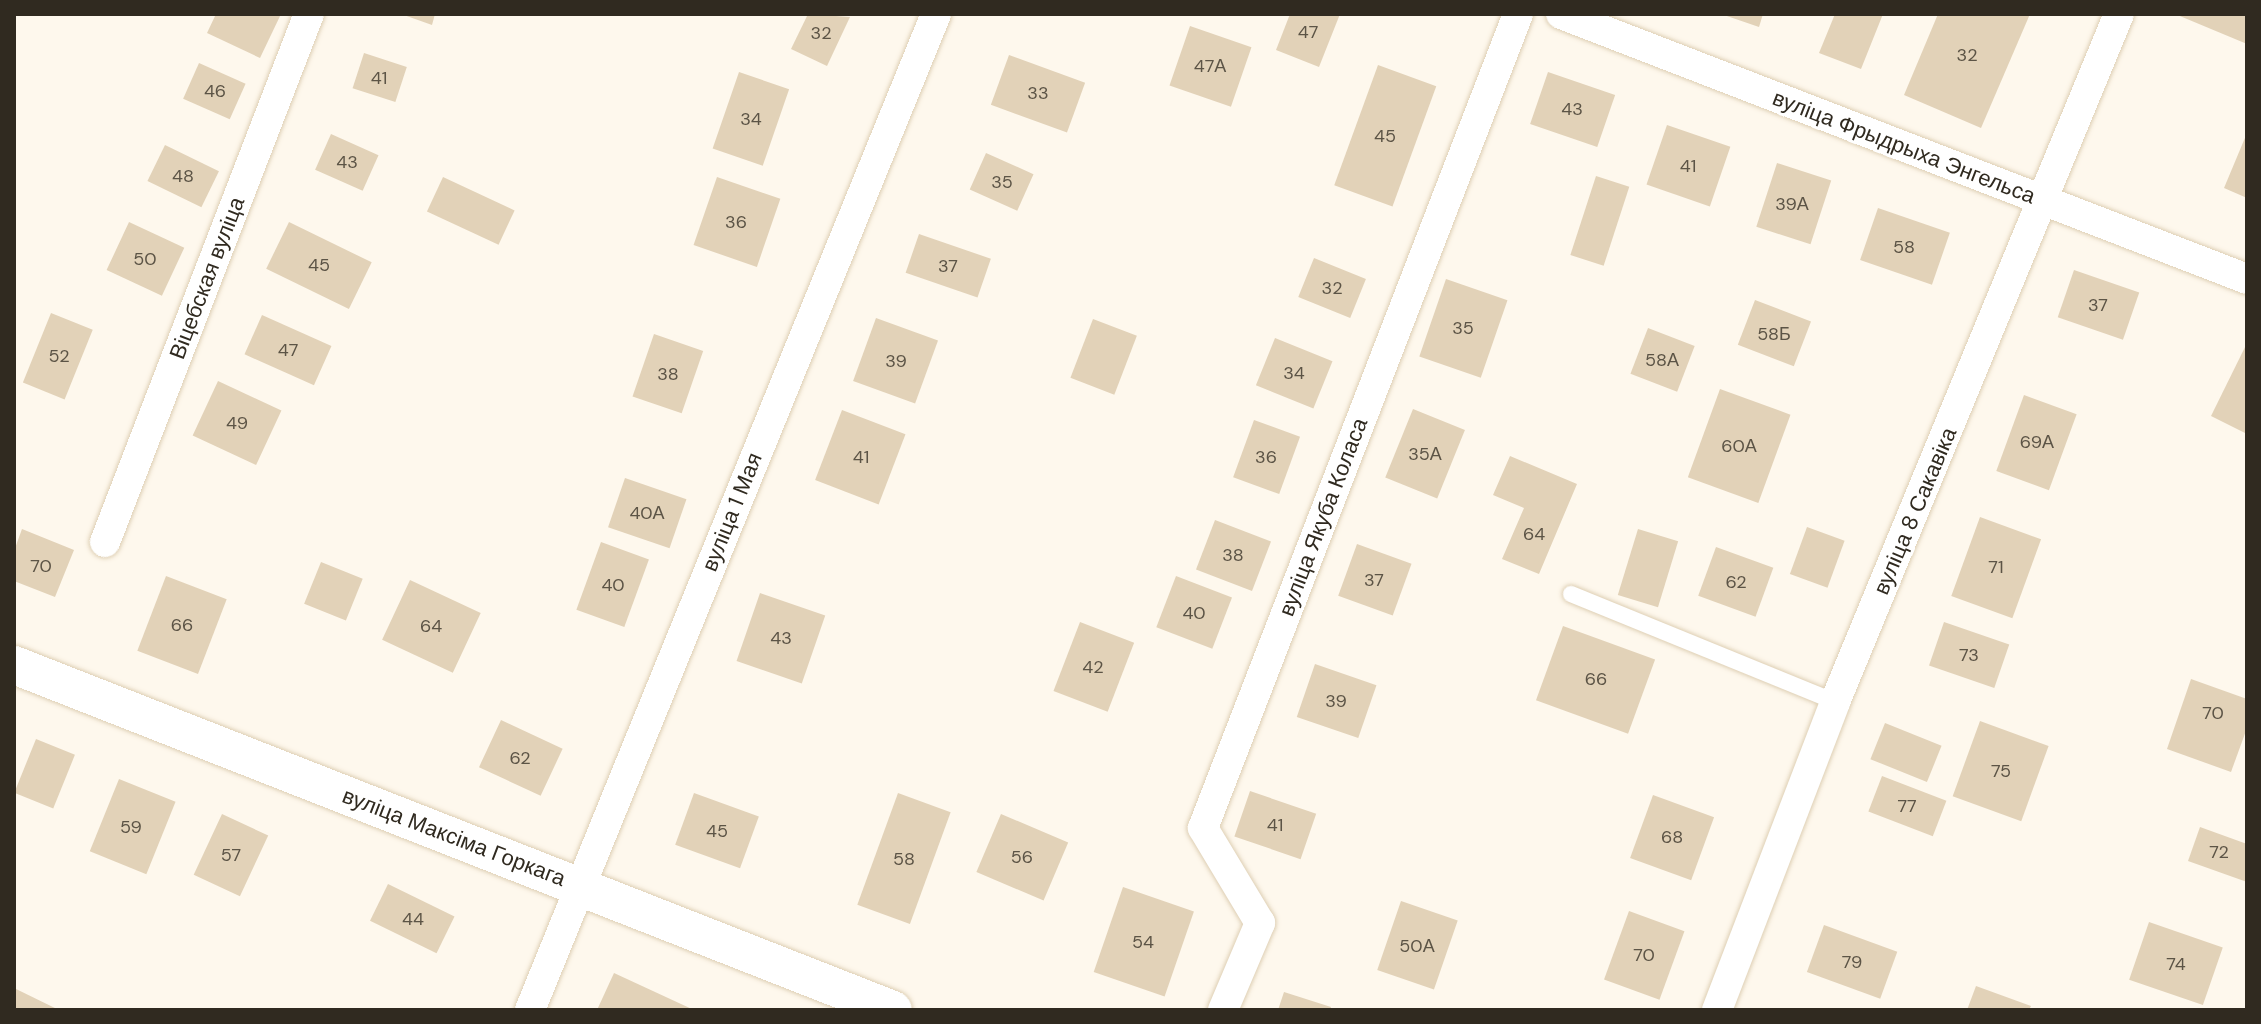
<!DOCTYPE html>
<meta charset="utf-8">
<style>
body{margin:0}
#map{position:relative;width:2261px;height:1024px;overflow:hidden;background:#fef8ed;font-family:"DM Sans",sans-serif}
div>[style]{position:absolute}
.building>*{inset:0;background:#e2d2b8;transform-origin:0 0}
.roads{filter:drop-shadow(0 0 2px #decfb4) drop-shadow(0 0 2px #decfb4)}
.service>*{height:16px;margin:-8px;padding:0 8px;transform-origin:8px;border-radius:8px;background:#fff}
.minor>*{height:30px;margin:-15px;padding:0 15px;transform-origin:15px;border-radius:15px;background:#fff}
.tertiary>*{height:38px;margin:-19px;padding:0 19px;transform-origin:19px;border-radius:19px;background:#fff}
span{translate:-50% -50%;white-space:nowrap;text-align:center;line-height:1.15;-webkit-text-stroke:6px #fff;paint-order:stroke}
.number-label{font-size:18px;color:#5c5446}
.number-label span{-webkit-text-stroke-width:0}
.street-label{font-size:22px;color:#302a20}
.frame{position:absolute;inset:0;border:16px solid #302a20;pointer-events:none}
</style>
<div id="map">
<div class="building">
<i style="clip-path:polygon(216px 14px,281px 14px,260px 58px,207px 33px)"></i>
<i style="clip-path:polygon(401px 14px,435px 14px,432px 25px)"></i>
<i style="clip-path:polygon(808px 14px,850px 17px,827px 66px,791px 49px)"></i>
<i style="clip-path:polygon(1290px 14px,1340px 14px,1319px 67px,1276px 50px)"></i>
<i style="clip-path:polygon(1721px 14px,1763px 14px,1759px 27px)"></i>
<i style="clip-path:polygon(1835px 14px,1883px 14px,1861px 69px,1819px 53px)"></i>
<i style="clip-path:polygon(1938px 14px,2030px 14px,1981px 128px,1904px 95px)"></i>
<i style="clip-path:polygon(2175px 14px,2247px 14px,2247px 44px)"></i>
<i style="left:1190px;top:26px;width:65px;height:63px;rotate:19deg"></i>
<i style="left:364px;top:53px;width:45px;height:37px;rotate:18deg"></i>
<i style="left:1009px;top:55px;width:81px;height:53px;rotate:20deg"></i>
<i style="left:199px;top:63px;width:51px;height:39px;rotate:24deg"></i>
<i style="left:1378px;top:65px;width:62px;height:128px;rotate:20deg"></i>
<i style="left:739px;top:72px;width:53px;height:81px;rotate:19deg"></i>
<i style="left:1548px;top:72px;width:71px;height:55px;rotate:19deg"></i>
<i style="left:1667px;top:125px;width:67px;height:63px;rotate:19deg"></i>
<i style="clip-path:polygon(2247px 133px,2247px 198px,2224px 188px)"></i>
<i style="left:331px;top:134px;width:52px;height:39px;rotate:24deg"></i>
<i style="left:165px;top:145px;width:60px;height:40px;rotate:26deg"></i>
<i style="left:986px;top:153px;width:52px;height:40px;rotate:24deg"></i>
<i style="left:1777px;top:163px;width:57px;height:67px;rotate:18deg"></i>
<i style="left:1596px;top:176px;width:35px;height:83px;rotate:18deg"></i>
<i style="left:443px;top:177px;width:79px;height:38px;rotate:25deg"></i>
<i style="left:717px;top:177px;width:67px;height:72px;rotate:19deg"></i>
<i style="left:1878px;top:208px;width:76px;height:55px;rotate:19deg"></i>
<i style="left:129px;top:222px;width:61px;height:53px;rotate:25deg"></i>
<i style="left:289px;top:222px;width:92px;height:52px;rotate:26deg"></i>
<i style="left:919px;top:234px;width:76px;height:41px;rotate:19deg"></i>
<i style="left:1314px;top:258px;width:56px;height:42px;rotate:22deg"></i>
<i style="left:2074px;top:270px;width:69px;height:50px;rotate:19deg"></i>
<i style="left:1446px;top:279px;width:65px;height:82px;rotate:19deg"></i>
<i style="left:1755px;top:300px;width:60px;height:48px;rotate:21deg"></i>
<i style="left:51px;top:313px;width:45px;height:75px;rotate:22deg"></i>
<i style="left:262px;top:315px;width:76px;height:43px;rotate:24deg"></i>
<i style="left:876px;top:318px;width:66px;height:67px;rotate:20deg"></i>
<i style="left:1093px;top:319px;width:47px;height:63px;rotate:21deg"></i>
<i style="left:1648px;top:328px;width:50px;height:49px;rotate:21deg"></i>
<i style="left:654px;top:334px;width:52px;height:66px;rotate:19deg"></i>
<i style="left:1275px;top:338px;width:62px;height:51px;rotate:22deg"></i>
<i style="clip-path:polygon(2247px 343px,2247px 434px,2211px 416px)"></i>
<i style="left:218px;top:381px;width:70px;height:60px;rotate:25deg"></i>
<i style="left:1720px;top:389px;width:75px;height:94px;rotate:20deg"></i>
<i style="left:2024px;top:395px;width:56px;height:81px;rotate:20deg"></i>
<i style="left:1413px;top:409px;width:56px;height:74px;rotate:22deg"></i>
<i style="left:842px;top:410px;width:68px;height:75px;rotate:21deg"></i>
<i style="left:1254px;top:420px;width:49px;height:61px;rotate:20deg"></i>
<i style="clip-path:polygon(1510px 456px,1577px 484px,1539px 574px,1502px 559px,1524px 508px,1493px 495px)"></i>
<i style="left:625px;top:478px;width:65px;height:52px;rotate:19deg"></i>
<i style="left:1980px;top:517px;width:65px;height:84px;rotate:20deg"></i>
<i style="left:1215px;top:520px;width:60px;height:53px;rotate:21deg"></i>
<i style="left:1807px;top:527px;width:40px;height:50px;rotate:20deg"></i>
<i style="clip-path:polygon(22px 529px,74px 550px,55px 597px,14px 581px,14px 551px)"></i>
<i style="left:1638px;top:529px;width:42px;height:69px;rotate:17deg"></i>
<i style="left:601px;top:542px;width:51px;height:72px;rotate:20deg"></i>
<i style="left:1357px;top:544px;width:58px;height:55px;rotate:20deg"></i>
<i style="left:1716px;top:547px;width:61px;height:52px;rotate:20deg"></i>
<i style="left:321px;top:562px;width:45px;height:45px;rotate:22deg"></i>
<i style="left:166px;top:576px;width:65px;height:80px;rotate:21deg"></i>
<i style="left:1176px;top:576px;width:60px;height:55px;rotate:21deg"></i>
<i style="left:410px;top:580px;width:78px;height:66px;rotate:25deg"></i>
<i style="left:760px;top:593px;width:69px;height:72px;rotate:19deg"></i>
<i style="left:1080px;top:622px;width:58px;height:74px;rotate:21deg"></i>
<i style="left:1944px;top:622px;width:69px;height:46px;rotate:19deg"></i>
<i style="left:1563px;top:626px;width:98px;height:79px;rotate:20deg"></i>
<i style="left:1315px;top:664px;width:65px;height:56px;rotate:19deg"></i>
<i style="clip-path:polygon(2191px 679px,2247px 699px,2247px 728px,2231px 772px,2167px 749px)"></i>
<i style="left:501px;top:720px;width:68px;height:52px;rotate:25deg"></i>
<i style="left:1980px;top:721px;width:73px;height:80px;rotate:20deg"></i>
<i style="left:1885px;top:723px;width:61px;height:39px;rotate:22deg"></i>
<i style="left:36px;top:739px;width:42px;height:58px;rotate:22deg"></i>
<i style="left:1882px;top:776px;width:69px;height:38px;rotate:21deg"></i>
<i style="left:119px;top:779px;width:61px;height:78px;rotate:22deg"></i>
<i style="left:1250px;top:791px;width:70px;height:48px;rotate:19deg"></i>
<i style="left:694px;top:793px;width:69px;height:55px;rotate:20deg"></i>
<i style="left:898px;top:793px;width:56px;height:119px;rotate:20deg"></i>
<i style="left:1653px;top:795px;width:65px;height:67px;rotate:20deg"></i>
<i style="left:222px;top:814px;width:51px;height:67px;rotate:25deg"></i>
<i style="left:1001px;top:814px;width:73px;height:63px;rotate:23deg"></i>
<i style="clip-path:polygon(2200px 827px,2247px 844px,2247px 882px,2188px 861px)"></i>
<i style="left:388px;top:884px;width:74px;height:41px;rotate:26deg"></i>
<i style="left:1123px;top:887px;width:75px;height:90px;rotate:19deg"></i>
<i style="left:1401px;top:901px;width:60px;height:73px;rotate:19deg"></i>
<i style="left:1629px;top:911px;width:59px;height:73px;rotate:20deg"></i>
<i style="left:2149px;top:922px;width:78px;height:61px;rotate:19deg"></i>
<i style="left:1824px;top:925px;width:78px;height:50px;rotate:20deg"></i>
<i style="clip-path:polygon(614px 973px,694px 1010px,597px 1010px)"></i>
<i style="clip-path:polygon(1976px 986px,2031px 1006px,2029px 1010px,1967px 1010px)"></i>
<i style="clip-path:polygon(14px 988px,59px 1010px,14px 1010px)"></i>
<i style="clip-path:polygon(1284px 992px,1331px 1007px,1330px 1010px,1278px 1010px)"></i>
</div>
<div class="roads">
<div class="service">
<i style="left:1571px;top:594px;width:285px;rotate:22.2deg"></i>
</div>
<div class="minor">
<i style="left:1561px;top:14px;width:735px;rotate:21.12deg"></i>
<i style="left:105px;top:542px;width:566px;rotate:-68.88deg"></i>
<i style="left:530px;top:1010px;width:1076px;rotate:-67.82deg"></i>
<i style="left:1223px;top:1010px;width:95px;rotate:-67deg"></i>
<i style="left:1260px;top:923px;width:111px;rotate:-121deg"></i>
<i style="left:1203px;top:828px;width:873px;rotate:-68.84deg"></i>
<i style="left:1717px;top:1010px;width:330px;rotate:-69deg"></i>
<i style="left:1835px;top:702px;width:744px;rotate:-67.57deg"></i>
</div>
<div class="tertiary">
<i style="left:14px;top:665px;width:944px;rotate:21.43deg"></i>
</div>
</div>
<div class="number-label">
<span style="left:1308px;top:32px">47</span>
<span style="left:821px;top:33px">32</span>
<span style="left:1967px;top:55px">32</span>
<span style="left:1210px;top:66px">47А</span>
<span style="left:379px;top:78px">41</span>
<span style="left:215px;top:91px">46</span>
<span style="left:1038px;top:93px">33</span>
<span style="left:1572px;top:109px">43</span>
<span style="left:751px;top:119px">34</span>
<span style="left:1385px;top:136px">45</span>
<span style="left:347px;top:162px">43</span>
<span style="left:1688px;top:166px">41</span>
<span style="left:183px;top:176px">48</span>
<span style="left:1002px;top:182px">35</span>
<span style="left:1792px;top:204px">39А</span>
<span style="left:736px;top:222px">36</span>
<span style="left:1904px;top:247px">58</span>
<span style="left:145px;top:259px">50</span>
<span style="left:319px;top:265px">45</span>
<span style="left:948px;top:266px">37</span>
<span style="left:1332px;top:288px">32</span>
<span style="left:2098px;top:305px">37</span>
<span style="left:1463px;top:328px">35</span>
<span style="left:1774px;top:334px">58Б</span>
<span style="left:288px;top:350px">47</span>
<span style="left:59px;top:356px">52</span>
<span style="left:1662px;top:360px">58А</span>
<span style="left:896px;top:361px">39</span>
<span style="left:1294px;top:373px">34</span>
<span style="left:668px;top:374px">38</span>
<span style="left:237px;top:423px">49</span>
<span style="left:2037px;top:442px">69А</span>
<span style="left:1739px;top:446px">60А</span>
<span style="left:1425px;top:454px">35А</span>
<span style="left:861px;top:457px">41</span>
<span style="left:1266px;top:457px">36</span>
<span style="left:647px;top:513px">40А</span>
<span style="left:1534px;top:534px">64</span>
<span style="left:1233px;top:555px">38</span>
<span style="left:41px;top:566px">70</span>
<span style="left:1996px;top:567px">71</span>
<span style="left:1374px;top:580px">37</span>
<span style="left:1736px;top:582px">62</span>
<span style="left:613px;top:585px">40</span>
<span style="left:1194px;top:613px">40</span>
<span style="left:182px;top:625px">66</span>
<span style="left:431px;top:626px">64</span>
<span style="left:781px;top:638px">43</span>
<span style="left:1969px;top:655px">73</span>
<span style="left:1093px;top:667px">42</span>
<span style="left:1596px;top:679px">66</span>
<span style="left:1336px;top:701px">39</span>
<span style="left:2213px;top:713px">70</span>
<span style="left:520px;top:758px">62</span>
<span style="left:2001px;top:771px">75</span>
<span style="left:1907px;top:806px">77</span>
<span style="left:1275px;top:825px">41</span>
<span style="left:131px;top:827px">59</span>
<span style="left:717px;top:831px">45</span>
<span style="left:1672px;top:837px">68</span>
<span style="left:2219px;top:852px">72</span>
<span style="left:231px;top:855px">57</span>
<span style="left:1022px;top:857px">56</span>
<span style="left:904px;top:859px">58</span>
<span style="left:413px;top:919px">44</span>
<span style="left:1143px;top:942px">54</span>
<span style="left:1417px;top:946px">50А</span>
<span style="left:1644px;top:955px">70</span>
<span style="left:1852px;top:962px">79</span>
<span style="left:2176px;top:964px">74</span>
</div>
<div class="street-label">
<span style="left:1904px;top:147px;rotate:21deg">вуліца Фрыдрыха Энгельса</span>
<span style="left:207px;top:278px;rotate:-69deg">Віцебская вуліца</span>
<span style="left:1915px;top:511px;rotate:-67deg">вуліца 8 Сакавіка</span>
<span style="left:732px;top:512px;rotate:-68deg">вуліца 1 Мая</span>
<span style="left:1323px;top:517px;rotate:-69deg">вуліца Якуба Коласа</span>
<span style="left:454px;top:837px;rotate:21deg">вуліца Максіма Горкага</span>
</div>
<div class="frame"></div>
</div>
